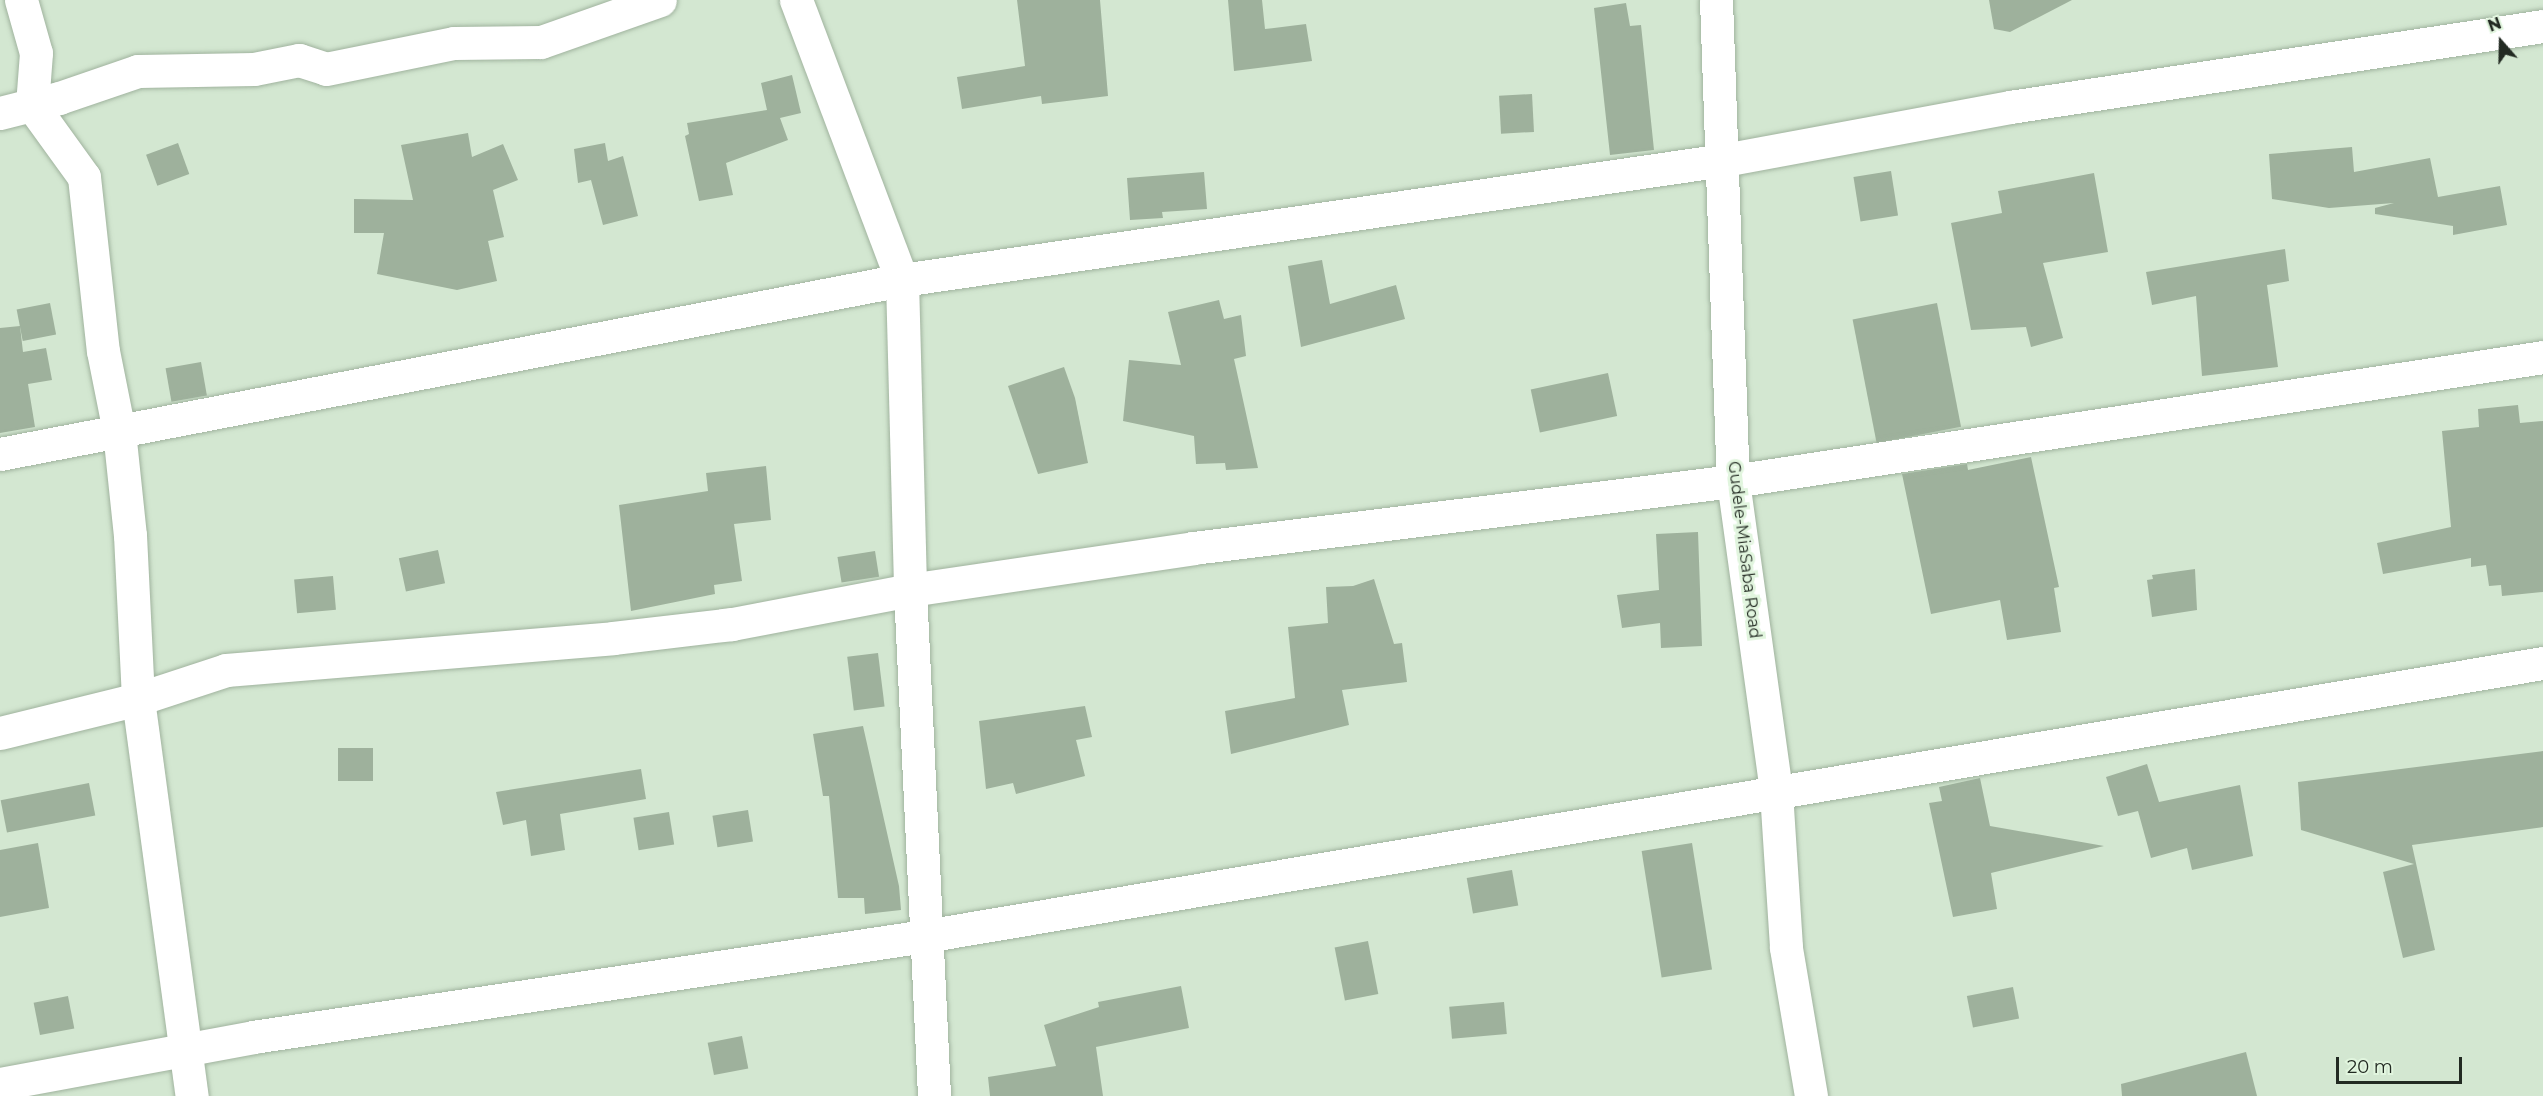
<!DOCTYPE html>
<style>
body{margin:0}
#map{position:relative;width:2543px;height:1096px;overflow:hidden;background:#d3e7d1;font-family:Montserrat,sans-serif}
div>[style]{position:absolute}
.building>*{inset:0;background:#9eb19c;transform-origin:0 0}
.roads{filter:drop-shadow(0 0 2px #a0b39e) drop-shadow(0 0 2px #a0b39e)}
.minor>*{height:33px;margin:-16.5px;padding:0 16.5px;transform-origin:16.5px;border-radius:16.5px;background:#fff}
.tertiary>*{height:33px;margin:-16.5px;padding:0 16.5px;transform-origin:16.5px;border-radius:16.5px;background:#fff}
span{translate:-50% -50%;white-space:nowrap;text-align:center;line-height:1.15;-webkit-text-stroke:6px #e1f5de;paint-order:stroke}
.street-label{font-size:16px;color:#222a22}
.north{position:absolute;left:2471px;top:12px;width:60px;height:60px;-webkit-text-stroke:4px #e1f5de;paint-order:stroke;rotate:340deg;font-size:16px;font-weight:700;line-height:24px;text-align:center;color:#222a22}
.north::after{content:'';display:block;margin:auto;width:21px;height:27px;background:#222a22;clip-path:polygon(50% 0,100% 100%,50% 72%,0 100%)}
.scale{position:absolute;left:2336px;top:1057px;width:126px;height:27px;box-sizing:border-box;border:3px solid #222a22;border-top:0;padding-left:8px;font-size:18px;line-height:21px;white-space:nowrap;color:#222a22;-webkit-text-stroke:4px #e1f5de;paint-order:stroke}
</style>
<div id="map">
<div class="building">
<i style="clip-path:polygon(1017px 0,1100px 0,1108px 96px,1042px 104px,1041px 96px,962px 109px,957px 77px,1025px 66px)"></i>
<i style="clip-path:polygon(1228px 0,1262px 0,1265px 29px,1306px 24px,1312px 61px,1234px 71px)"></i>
<i style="clip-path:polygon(1989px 0,2072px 0,2010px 32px,1994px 29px)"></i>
<i style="clip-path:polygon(1626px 3px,1630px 26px,1641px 25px,1654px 150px,1610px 155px,1594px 8px)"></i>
<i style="clip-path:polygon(792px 75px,801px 113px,780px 118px,788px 140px,726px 163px,733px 195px,699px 201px,685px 136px,689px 134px,687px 123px,767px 110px,761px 83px)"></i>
<i style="left:1532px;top:94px;width:38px;height:33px;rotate:87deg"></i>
<i style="clip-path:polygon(468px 133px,472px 157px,503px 144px,518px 180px,493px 190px,504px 237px,488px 241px,497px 281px,457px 290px,377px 274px,384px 233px,354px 233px,354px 199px,413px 200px,401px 145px)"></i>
<i style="left:178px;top:143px;width:33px;height:34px;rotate:70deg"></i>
<i style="clip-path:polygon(605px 143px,608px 161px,623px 156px,638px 216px,603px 225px,591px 180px,578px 183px,574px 149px)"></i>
<i style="clip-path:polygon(2352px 147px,2354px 172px,2430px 158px,2438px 197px,2500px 186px,2507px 225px,2453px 235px,2453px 226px,2375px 214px,2375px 208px,2394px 203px,2329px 208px,2272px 199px,2269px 154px)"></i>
<i style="left:1891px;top:171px;width:45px;height:38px;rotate:81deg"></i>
<i style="clip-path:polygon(1204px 172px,1207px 209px,1162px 212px,1163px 218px,1130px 220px,1127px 178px)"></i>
<i style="clip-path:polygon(2094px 173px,2108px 252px,2043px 263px,2063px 338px,2031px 347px,2026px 327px,1971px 330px,1951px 223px,2002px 213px,1998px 191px)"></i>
<i style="clip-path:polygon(2285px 249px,2289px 281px,2267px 285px,2278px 367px,2202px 376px,2196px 296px,2152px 305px,2146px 272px)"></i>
<i style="clip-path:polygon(1322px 260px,1330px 304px,1396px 285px,1405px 319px,1301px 347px,1288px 266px)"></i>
<i style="clip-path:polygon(1219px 300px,1224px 319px,1241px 315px,1246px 356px,1234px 359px,1258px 468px,1226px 470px,1225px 463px,1196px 464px,1194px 436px,1123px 421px,1129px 360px,1181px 365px,1168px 312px)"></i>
<i style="left:50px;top:303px;width:32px;height:34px;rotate:79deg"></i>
<i style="left:1937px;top:303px;width:126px;height:86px;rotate:79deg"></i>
<i style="clip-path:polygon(20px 326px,23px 352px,46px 348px,52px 380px,28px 384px,35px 427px,0 433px,0 328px)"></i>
<i style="left:201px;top:362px;width:34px;height:36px;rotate:80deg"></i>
<i style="clip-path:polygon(1064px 367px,1075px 398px,1088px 463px,1038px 474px,1008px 386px)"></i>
<i style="left:1608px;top:373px;width:44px;height:79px;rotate:78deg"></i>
<i style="clip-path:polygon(2518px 405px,2520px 423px,2543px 421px,2543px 592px,2502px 596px,2501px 585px,2489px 586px,2486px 565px,2471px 567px,2471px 558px,2383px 574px,2377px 543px,2451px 527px,2442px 431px,2479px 427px,2478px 409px)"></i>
<i style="clip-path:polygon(2031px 457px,2059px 587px,2054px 588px,2061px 632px,2007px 640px,2000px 600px,1931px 614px,1902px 474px,1967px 464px,1968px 470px)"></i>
<i style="clip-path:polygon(766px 466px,771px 520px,734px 524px,742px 581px,714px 585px,715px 594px,631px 611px,619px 505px,708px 491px,706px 473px)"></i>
<i style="clip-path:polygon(1698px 532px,1702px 646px,1661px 648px,1660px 623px,1622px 628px,1617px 595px,1659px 590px,1656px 534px)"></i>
<i style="left:438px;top:550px;width:34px;height:40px;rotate:78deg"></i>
<i style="left:875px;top:551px;width:26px;height:38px;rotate:81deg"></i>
<i style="clip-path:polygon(2195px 569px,2197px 610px,2152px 617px,2147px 580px,2153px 579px,2152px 575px)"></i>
<i style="left:333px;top:576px;width:34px;height:39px;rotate:85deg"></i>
<i style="clip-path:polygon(1374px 579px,1394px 644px,1402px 643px,1407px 682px,1342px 690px,1349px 725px,1231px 754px,1225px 711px,1295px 698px,1288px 627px,1328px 623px,1326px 587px,1353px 586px)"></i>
<i style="left:878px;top:653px;width:54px;height:31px;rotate:83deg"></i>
<i style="clip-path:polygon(1085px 706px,1092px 737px,1076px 740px,1085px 776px,1016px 794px,1013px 783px,986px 789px,979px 721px)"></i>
<i style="clip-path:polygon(863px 726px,899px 886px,901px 910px,865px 914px,864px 898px,838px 898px,829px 796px,823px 796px,813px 734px)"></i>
<i style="left:338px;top:748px;width:35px;height:33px"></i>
<i style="clip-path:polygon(2543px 751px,2543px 827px,2412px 845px,2435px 950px,2403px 958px,2383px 872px,2414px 864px,2301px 830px,2298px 782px)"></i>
<i style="clip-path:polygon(2147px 764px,2159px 802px,2240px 785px,2253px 856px,2192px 870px,2187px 848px,2151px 858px,2138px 811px,2118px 816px,2106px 777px)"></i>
<i style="clip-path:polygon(641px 769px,646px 799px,560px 814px,565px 850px,531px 856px,526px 820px,503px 825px,496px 792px)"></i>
<i style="clip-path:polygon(1980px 778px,1990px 826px,2104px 846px,1991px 873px,1997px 909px,1953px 917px,1929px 803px,1942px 801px,1939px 787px)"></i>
<i style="left:89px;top:783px;width:33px;height:90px;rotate:79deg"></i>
<i style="left:748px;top:810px;width:32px;height:36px;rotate:81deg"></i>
<i style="left:669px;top:812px;width:33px;height:36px;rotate:81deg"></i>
<i style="clip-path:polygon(38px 843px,49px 908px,0 917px,0 850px)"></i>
<i style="left:1692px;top:843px;width:128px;height:51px;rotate:81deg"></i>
<i style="left:1512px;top:870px;width:36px;height:46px;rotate:80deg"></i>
<i style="left:1368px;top:941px;width:54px;height:34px;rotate:79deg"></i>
<i style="clip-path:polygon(1181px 986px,1189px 1028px,1096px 1047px,1103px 1096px,990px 1096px,988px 1077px,1056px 1066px,1044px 1025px,1099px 1007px,1098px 1002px)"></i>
<i style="left:2013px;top:987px;width:32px;height:47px;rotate:79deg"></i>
<i style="left:68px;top:996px;width:33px;height:35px;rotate:79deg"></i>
<i style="left:1504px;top:1002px;width:32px;height:55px;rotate:85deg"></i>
<i style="left:742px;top:1036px;width:33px;height:35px;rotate:79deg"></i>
<i style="clip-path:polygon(2246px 1052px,2257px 1096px,2122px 1096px,2121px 1084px)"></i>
</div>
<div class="roads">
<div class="minor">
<i style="left:21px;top:0;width:55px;rotate:74.2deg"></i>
<i style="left:36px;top:53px;width:52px;rotate:94.4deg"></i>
<i style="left:32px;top:105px;width:89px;rotate:54.2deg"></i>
<i style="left:84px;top:177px;width:175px;rotate:83.8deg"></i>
<i style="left:103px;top:351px;width:82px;rotate:78.7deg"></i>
<i style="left:119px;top:431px;width:105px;rotate:84deg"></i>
<i style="left:130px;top:535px;width:164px;rotate:87.2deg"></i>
<i style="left:138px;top:699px;width:401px;rotate:82.3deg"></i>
<i style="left:796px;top:0;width:299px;rotate:69.3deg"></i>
<i style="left:902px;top:280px;width:310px;rotate:88.5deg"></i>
<i style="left:910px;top:590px;width:507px;rotate:87.28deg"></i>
<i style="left:0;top:113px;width:61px;rotate:-14.3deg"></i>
<i style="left:59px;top:98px;width:83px;rotate:-18.9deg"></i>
<i style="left:138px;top:71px;width:116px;rotate:-1deg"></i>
<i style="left:254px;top:69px;width:46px;rotate:-11.3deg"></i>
<i style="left:299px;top:60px;width:28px;rotate:18deg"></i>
<i style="left:326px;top:69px;width:131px;rotate:-11.5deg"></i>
<i style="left:454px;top:43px;width:87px;rotate:-0.7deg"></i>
<i style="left:541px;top:42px;width:126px;rotate:-19.4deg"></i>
<i style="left:0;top:454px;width:919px;rotate:-10.92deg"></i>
<i style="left:902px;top:280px;width:831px;rotate:-8.31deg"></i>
<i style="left:1724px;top:160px;width:291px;rotate:-10.5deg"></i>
<i style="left:2010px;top:107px;width:539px;rotate:-8.64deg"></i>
<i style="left:0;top:733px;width:142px;rotate:-13.8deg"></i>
<i style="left:138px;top:699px;width:93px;rotate:-18.2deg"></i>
<i style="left:226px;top:670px;width:388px;rotate:-4.7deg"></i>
<i style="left:613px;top:638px;width:120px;rotate:-6.7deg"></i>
<i style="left:732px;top:624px;width:181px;rotate:-10.8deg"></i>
<i style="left:910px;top:590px;width:286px;rotate:-8.4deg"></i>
<i style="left:1193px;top:548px;width:544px;rotate:-7.07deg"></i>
<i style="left:1733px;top:481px;width:819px;rotate:-8.7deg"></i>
<i style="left:0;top:1084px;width:257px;rotate:-10.5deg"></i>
<i style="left:253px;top:1037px;width:680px;rotate:-8.55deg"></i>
<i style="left:925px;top:936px;width:1641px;rotate:-9.58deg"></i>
</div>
<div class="tertiary">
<i style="left:1716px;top:0;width:481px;rotate:88deg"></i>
<i style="left:1733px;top:481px;width:314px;rotate:82.1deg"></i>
<i style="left:1776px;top:792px;width:156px;rotate:86.3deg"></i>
<i style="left:1786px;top:948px;width:150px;rotate:80.4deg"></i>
</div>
</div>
<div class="street-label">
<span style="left:1744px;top:550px;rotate:83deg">Gudele-MiaSaba Road</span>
</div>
<div class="north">N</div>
<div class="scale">20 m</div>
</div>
